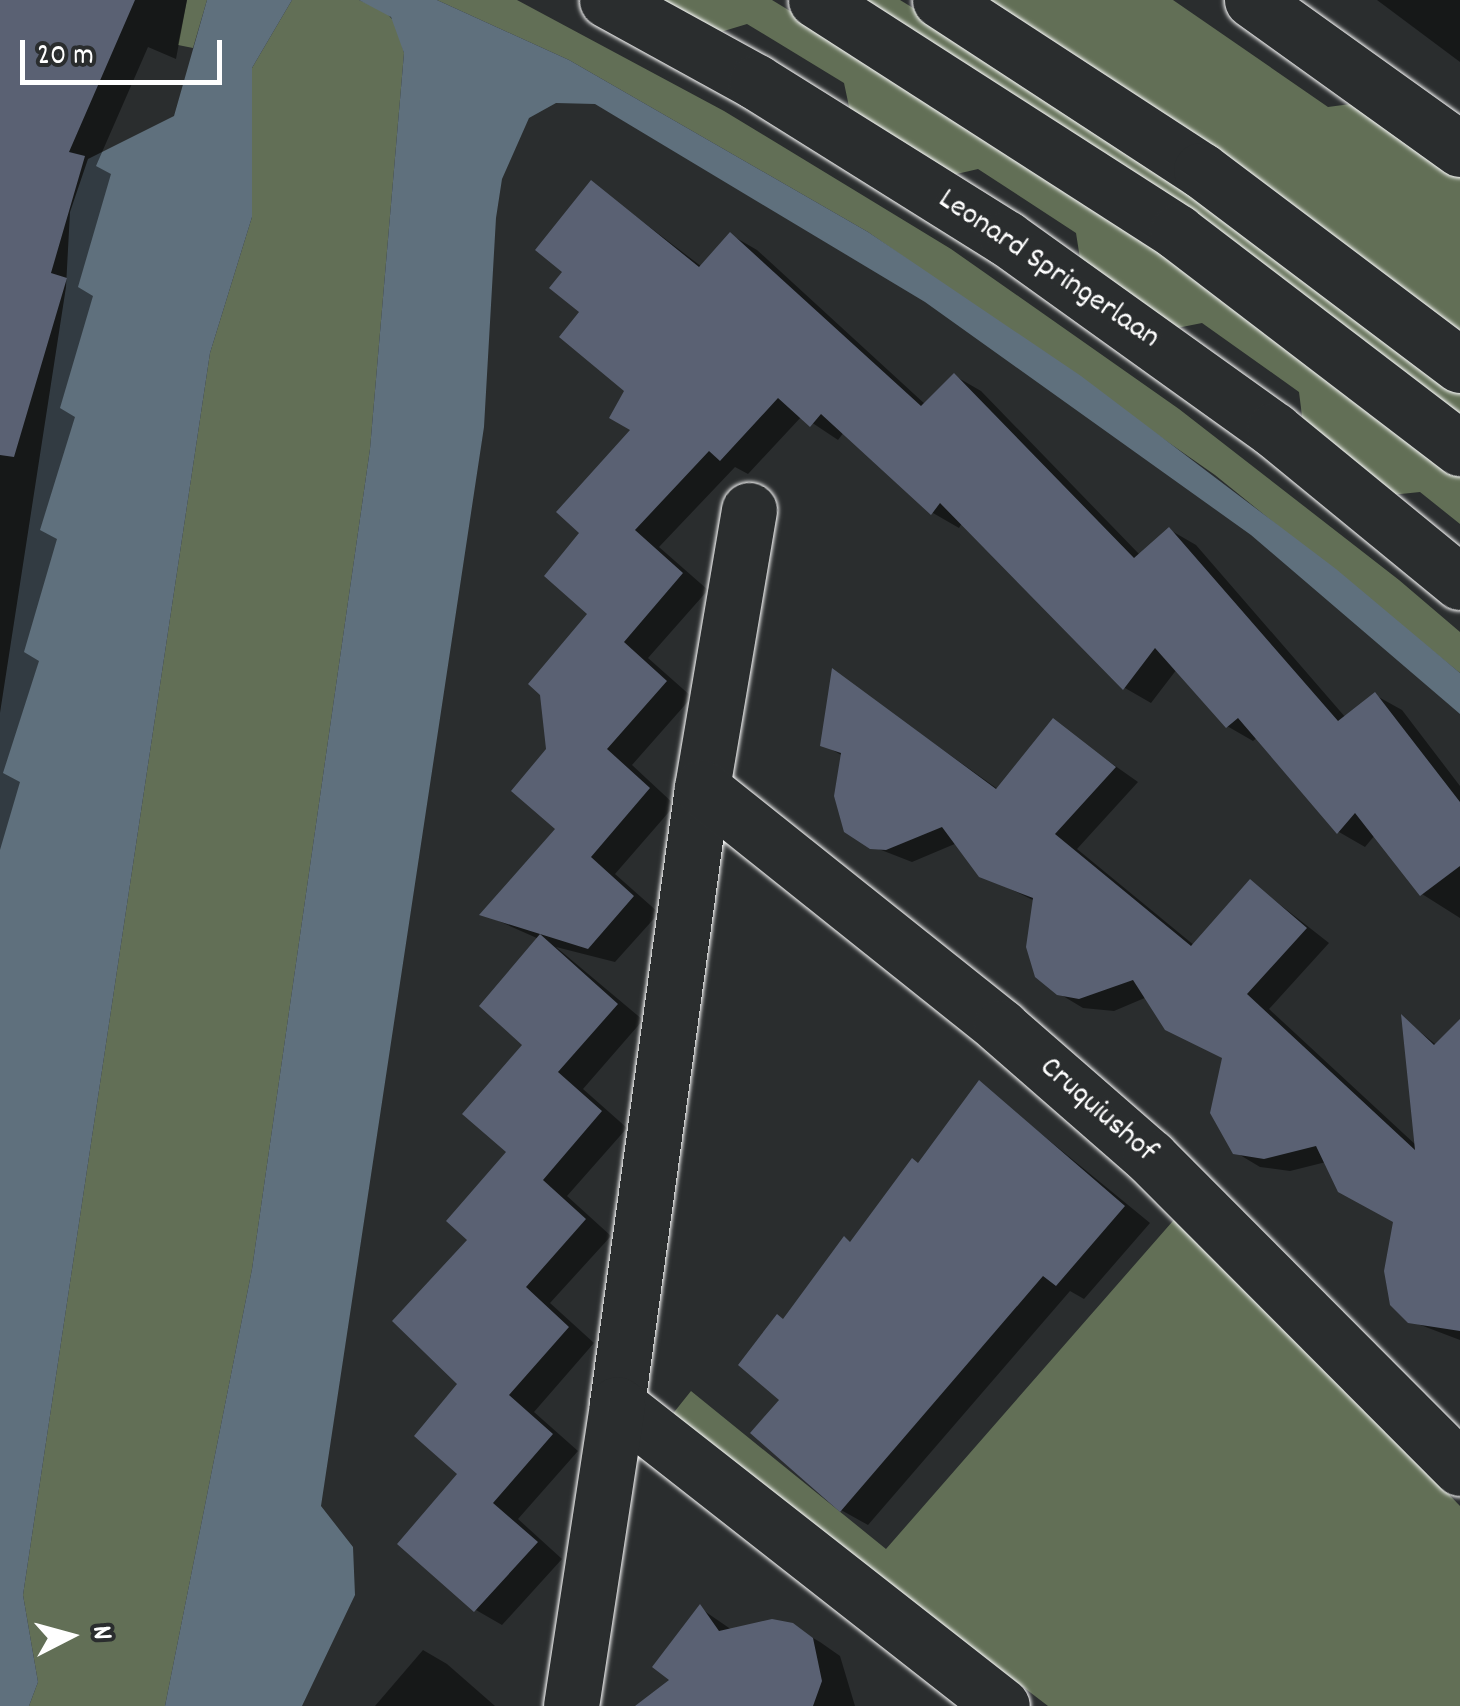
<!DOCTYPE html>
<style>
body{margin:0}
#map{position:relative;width:1460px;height:1706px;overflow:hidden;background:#2a2d2e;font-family:Dekko,sans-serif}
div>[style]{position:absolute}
.green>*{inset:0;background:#626f56}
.water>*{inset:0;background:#5f707d}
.shadow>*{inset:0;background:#0007}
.building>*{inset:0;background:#5a6173}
.roads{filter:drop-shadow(0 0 2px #fff) drop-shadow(0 0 2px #fff)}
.minor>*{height:55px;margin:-27.5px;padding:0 27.5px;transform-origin:27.5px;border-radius:27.5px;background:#2a2d2e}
span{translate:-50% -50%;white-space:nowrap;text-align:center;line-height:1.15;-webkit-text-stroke:9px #2a2d2e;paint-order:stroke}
.street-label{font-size:32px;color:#fff}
.north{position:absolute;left:20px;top:1586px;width:100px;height:100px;-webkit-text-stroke:8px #2a2d2e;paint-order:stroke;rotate:84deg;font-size:28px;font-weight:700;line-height:40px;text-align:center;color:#fff}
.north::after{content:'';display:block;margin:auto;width:35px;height:45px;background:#fff;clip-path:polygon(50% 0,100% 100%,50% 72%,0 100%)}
.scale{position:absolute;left:20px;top:40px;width:202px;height:45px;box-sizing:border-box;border:5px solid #fff;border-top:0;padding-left:12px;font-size:30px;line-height:35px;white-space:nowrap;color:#fff;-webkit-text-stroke:8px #2a2d2e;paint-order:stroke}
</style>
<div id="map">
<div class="green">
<i style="clip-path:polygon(187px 0,207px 0,193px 48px,178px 45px)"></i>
<i style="clip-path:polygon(292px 0,359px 0,385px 11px,397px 25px,404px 53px,370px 449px,252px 1269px,165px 1706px,29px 1706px,38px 1682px,23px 1595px,210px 353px,252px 217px,252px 68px)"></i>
<i style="clip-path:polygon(437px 0,517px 0,724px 111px,951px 249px,1179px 409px,1399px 580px,1460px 632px,1460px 673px,1215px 475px,868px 232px,569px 60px)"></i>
<i style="clip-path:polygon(654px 0,772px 0,973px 122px,1349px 386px,1460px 476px,1460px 524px,1420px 492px,1391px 495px,1303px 424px,1299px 392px,1202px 323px,1172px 329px,1081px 265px,1076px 233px,978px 169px,948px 176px,851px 116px,844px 83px,747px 24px,714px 34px)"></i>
<i style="clip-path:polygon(852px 0,900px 0,1036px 83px,1460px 389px,1460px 424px)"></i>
<i style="clip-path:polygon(977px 0,1173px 0,1328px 107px,1358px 103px,1460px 177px,1460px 339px)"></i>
<i style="clip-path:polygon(1179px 1214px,1460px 1506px,1460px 1706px,1048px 1706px,671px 1416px,691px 1391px,886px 1549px)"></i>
</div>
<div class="water">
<i style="clip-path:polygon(207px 0,292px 0,252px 68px,252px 217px,210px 353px,23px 1595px,38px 1682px,29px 1706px,0 1706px,0 713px,66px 287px,70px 212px,88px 159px,174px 116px)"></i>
<i style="clip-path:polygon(359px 0,437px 0,569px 60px,868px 232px,1081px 376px,1336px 569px,1460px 673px,1460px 714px,1251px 535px,925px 302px,595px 104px,556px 103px,529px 118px,502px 179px,496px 218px,484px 427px,321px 1506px,353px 1547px,355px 1595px,302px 1706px,165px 1706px,252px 1269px,370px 449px,404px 53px,391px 17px)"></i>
</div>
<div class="shadow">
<i style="clip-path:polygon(0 0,187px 0,176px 59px,148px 47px,96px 166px,111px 174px,78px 287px,93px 296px,60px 408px,75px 417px,40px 530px,57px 539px,24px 652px,39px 661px,3px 773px,20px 782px,0 850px)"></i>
<i style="clip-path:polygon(1377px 0,1460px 0,1460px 62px)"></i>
<i style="clip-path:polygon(592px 183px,702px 267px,731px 235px,757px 250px,926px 405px,955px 376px,981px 391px,1140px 555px,1170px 530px,1196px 545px,1346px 718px,1375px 695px,1402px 710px,1460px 786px,1460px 918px,1422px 894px,1375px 835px,1365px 847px,1339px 832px,1258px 737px,1253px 741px,1227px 726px,1177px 669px,1151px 703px,1125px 688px,962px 523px,959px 528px,933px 513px,844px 432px,838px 440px,802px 416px,748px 474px,735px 467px,659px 547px,708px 590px,648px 658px,692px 697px,632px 765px,675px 805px,615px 874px,659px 913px,615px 962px,556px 947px,643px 1020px,583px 1089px,627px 1128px,567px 1196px,611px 1236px,550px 1303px,594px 1343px,534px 1412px,578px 1451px,518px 1519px,562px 1559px,502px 1625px,476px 1610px,460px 1474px,461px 1384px,470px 1240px,509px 1152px,539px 939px,483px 914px,558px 829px,549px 750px,590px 614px,582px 533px,634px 429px,627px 391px,566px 272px)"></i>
<i style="clip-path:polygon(834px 672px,999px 790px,1053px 722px,1138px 782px,1077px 849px,1195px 946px,1251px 882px,1329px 943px,1269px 1009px,1417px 1146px,1404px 1019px,1460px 1064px,1460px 1340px,1410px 1321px,1395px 1221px,1326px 1162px,1290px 1171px,1260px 1167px,1235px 1152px,1224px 1059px,1147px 997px,1114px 1011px,1083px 1008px,1058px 993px,1035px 901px,981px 875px,957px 843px,912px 862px,871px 846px,843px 756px,822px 744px)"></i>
<i style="clip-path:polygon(979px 1083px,1150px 1223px,1084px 1299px,1070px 1291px,868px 1525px,841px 1510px,782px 1400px,785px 1321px,919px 1165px)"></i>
<i style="clip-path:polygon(700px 1608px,732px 1630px,792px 1626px,820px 1642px,840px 1656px,855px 1706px,706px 1706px)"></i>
<i style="clip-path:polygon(423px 1650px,447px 1664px,495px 1706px,375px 1706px)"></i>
</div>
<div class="building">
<i style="clip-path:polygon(0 0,135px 0,69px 152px,85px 156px,51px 273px,67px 278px,14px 457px,0 455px)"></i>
<i style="clip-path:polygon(591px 180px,699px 267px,730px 232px,921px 406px,954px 373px,1134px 558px,1169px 527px,1338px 721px,1375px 692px,1460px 802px,1460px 866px,1420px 896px,1355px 813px,1337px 834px,1238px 718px,1226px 728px,1155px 648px,1123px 690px,940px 503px,931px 515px,821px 414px,810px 427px,778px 398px,720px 461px,709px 451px,635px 530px,683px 573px,624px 642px,667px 681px,607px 749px,650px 788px,591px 857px,634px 896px,588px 949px,479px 915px,555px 829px,511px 791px,546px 749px,540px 695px,528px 684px,587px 614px,544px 576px,579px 533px,556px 512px,630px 430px,609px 418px,624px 391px,559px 337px,579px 312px,549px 288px,562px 272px,535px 250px)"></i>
<i style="clip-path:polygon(832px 668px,996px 789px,1053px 718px,1116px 767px,1055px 834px,1191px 946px,1250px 879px,1307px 928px,1247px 994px,1415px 1150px,1401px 1014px,1434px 1045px,1460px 1019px,1460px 1331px,1408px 1323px,1390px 1305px,1384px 1271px,1393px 1222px,1338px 1192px,1316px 1146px,1264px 1159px,1233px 1154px,1210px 1113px,1222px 1058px,1165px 1030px,1133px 980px,1079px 999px,1057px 995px,1035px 977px,1026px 947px,1033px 898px,979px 877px,942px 827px,886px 850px,870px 849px,844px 832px,834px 796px,841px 753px,820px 746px)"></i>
<i style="clip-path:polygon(540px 934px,618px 1004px,558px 1072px,602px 1111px,543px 1180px,586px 1219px,526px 1287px,569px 1327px,509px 1395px,553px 1434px,493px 1503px,538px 1542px,474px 1612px,397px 1544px,457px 1474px,414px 1436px,457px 1384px,392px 1321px,467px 1240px,446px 1221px,506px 1152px,462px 1114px,522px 1045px,479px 1006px)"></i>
<i style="clip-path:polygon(979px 1080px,1125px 1206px,1056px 1286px,1043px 1276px,840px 1512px,750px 1433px,779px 1400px,738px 1365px,777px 1314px,783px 1319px,844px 1236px,850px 1242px,912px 1158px,918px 1163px)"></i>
<i style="clip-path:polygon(700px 1604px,719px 1631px,772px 1619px,793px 1623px,813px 1638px,822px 1681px,813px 1706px,635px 1706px,669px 1680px,652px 1667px)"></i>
</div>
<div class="roads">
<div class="minor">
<i style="left:607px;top:0;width:170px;rotate:28.8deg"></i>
<i style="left:756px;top:82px;width:295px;rotate:32deg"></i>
<i style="left:1006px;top:238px;width:330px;rotate:35.6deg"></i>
<i style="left:1274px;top:430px;width:240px;rotate:39.3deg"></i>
<i style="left:816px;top:0;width:429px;rotate:32.7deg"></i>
<i style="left:1177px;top:232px;width:356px;rotate:37.4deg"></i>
<i style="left:940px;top:0;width:311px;rotate:33.1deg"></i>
<i style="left:1201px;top:170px;width:324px;rotate:37deg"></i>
<i style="left:1252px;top:0;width:256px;rotate:35.6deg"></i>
<i style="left:749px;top:510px;width:282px;rotate:99.6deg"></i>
<i style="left:702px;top:788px;width:622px;rotate:97.86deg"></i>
<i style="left:617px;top:1404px;width:489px;rotate:38.1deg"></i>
<i style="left:702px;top:788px;width:383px;rotate:38.6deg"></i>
<i style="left:1001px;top:1027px;width:198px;rotate:41.1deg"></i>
<i style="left:1150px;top:1157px;width:439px;rotate:45.1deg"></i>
<i style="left:571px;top:1706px;width:305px;rotate:-81.3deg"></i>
</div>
</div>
<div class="street-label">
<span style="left:1048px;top:270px;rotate:34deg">Leonard Springerlaan</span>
<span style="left:1097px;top:1111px;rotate:41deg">Cruquiushof</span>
</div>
<div class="north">N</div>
<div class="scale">20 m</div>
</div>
